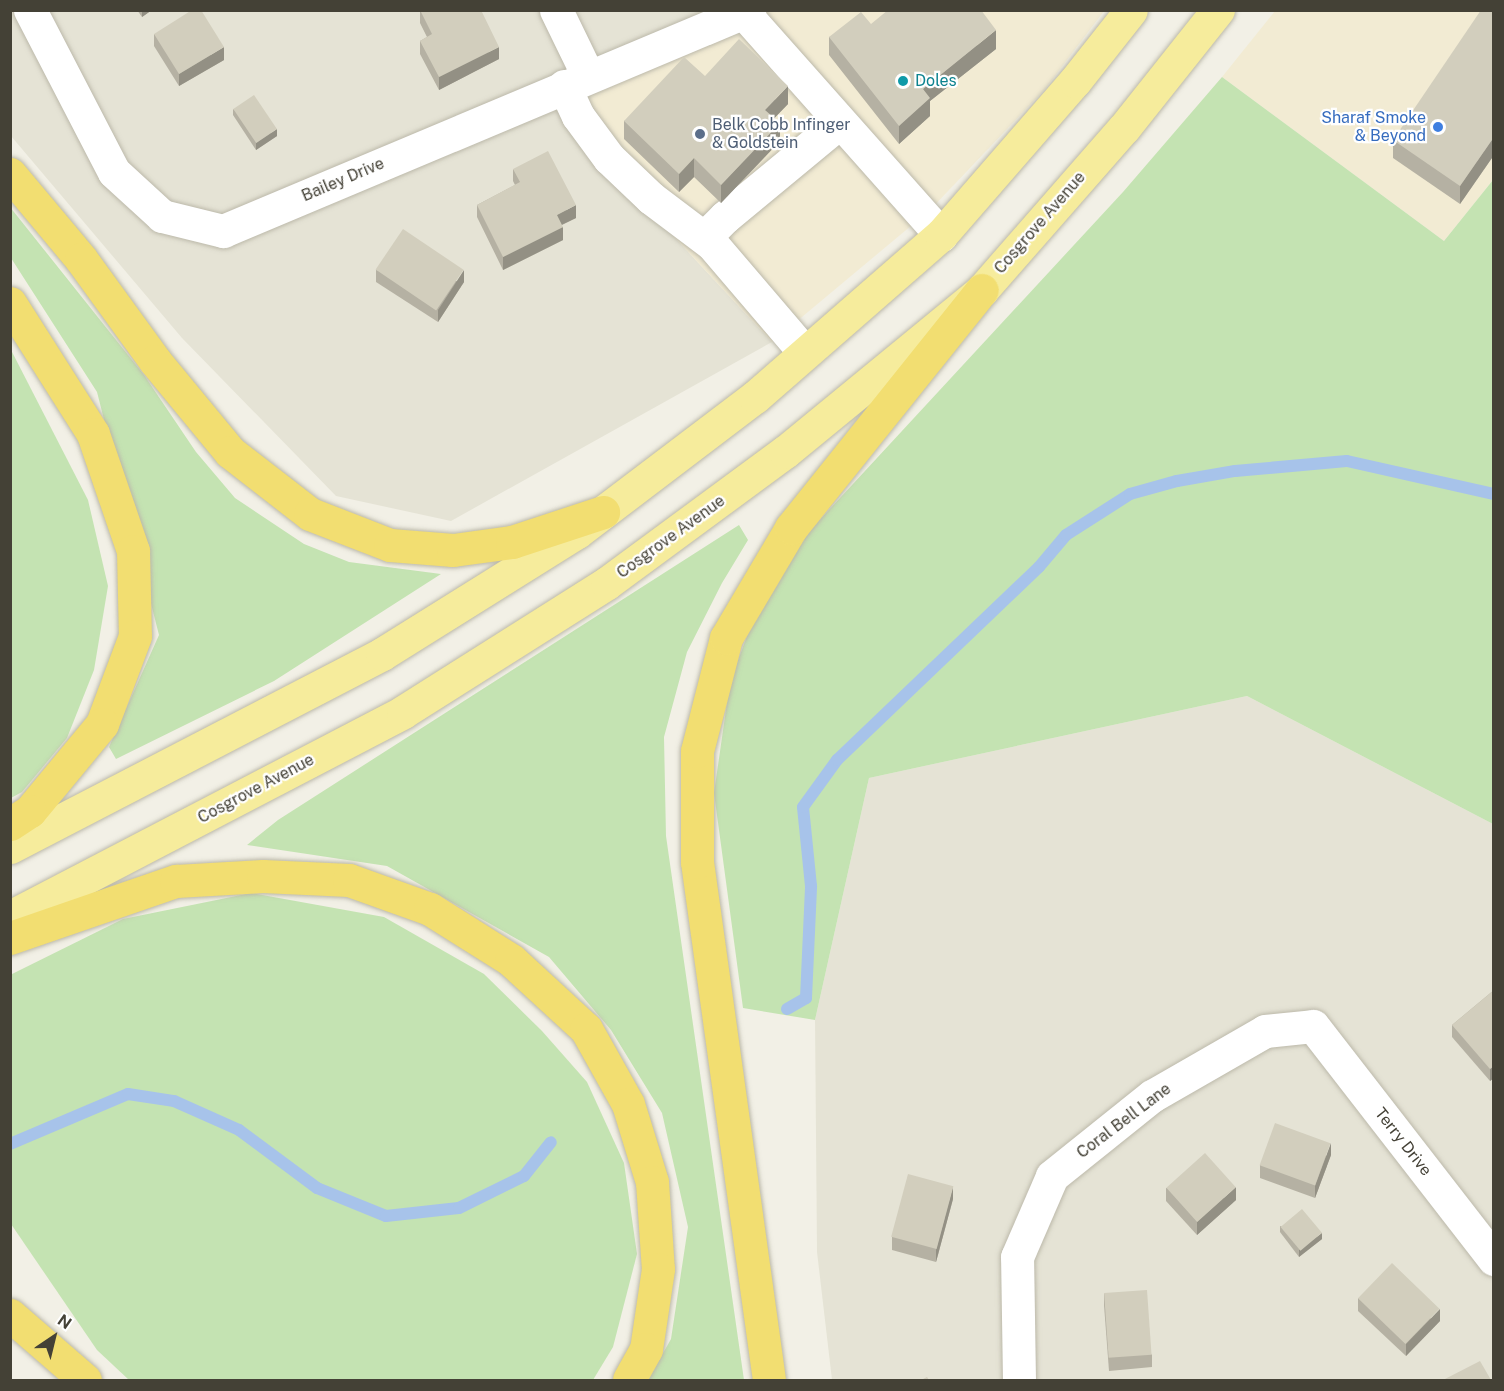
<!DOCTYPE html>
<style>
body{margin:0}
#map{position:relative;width:1504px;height:1391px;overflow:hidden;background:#f2f0e6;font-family:"Public Sans",sans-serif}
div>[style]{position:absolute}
.residential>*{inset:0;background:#e5e3d5}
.commercial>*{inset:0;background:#f2ebd3}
.green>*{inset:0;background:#c4e3b2}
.stream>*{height:12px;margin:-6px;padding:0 6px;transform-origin:6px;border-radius:6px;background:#a7c3ea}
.roads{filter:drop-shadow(0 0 2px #bcb9aa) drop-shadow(0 0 2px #bcb9aa)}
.minor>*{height:33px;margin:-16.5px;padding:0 16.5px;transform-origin:16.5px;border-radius:16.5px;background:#fff}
.major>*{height:33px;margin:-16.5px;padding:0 16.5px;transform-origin:16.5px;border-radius:16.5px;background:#f6ec9c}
.highway>*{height:33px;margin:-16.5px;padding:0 16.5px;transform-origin:16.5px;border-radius:16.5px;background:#f2de71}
.wall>*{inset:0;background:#b5b1a3}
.shaded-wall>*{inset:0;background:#939084}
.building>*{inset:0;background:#d2cebd;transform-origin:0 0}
.dots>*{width:16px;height:16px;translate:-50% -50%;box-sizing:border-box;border:3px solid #fff;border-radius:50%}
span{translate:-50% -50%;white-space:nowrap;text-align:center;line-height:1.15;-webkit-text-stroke:4.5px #fff;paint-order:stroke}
.culture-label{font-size:16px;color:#0d838f}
.left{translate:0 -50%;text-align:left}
.shop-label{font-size:16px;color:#366cbe}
.right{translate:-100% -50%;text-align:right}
.service-label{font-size:16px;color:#4e5e75}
.street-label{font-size:16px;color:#444136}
.frame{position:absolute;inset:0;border:12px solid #444136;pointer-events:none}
.north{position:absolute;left:24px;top:1307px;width:60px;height:60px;-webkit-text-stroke:4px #fff;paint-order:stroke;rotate:35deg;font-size:16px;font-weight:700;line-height:24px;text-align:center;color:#444136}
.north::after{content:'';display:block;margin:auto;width:21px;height:27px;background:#444136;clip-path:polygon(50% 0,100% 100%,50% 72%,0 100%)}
</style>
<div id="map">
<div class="residential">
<i style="clip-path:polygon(10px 11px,749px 11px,543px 96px,772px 342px,451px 521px,336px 496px,182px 338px,11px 136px)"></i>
<i style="clip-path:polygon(1247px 696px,1493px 824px,1493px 1380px,832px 1380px,817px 1252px,815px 1020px,869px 778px)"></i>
</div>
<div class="commercial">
<i style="clip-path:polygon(749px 11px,1104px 11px,1045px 89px,930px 210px,772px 342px,543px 96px)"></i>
<i style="clip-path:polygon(1275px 11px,1493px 11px,1493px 180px,1444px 241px,1222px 77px)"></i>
</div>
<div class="green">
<i style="clip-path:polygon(1222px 77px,1444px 241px,1493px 180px,1493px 824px,1247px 696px,869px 778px,815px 1020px,743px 1008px,714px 793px,730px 682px,760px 601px,803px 538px,1123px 192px)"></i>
<i style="clip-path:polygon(10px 207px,144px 375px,196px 452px,235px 498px,304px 544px,349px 562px,441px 574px,274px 681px,116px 759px,109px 747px,159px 635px,97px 392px,11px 258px)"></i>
<i style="clip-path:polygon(10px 348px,88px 500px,108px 586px,94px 670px,67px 738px,22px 792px,11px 798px)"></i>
<i style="clip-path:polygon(739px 525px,748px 540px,722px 583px,687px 652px,664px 737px,666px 836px,744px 1380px,648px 1380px,671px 1339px,688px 1227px,662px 1113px,611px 1030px,549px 957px,387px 866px,247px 845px,278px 820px)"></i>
<i style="clip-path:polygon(251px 893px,384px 917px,484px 974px,542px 1031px,587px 1082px,624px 1163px,637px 1254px,613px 1347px,593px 1380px,129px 1380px,97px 1350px,11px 1224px,10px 975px,123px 919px)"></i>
</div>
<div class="stream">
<i style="left:787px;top:1009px;width:22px;rotate:-30deg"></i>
<i style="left:806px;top:998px;width:112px;rotate:-87.4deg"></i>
<i style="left:811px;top:886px;width:79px;rotate:-95.8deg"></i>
<i style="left:803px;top:807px;width:58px;rotate:-54.1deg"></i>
<i style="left:837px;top:760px;width:279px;rotate:-43.7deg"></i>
<i style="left:1039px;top:567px;width:42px;rotate:-49.8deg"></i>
<i style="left:1066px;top:535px;width:76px;rotate:-32.6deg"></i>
<i style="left:1130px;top:494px;width:49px;rotate:-15.5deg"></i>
<i style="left:1177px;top:481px;width:59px;rotate:-9.8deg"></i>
<i style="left:1235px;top:471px;width:112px;rotate:-5.1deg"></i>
<i style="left:1347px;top:461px;width:151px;rotate:12.7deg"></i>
<i style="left:10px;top:1144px;width:128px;rotate:-23deg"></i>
<i style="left:128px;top:1094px;width:47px;rotate:8.7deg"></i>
<i style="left:174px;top:1101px;width:71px;rotate:24deg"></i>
<i style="left:239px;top:1130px;width:97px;rotate:36.6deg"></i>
<i style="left:317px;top:1188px;width:74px;rotate:22.1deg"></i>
<i style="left:386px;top:1216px;width:73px;rotate:-6.3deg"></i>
<i style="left:459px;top:1208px;width:72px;rotate:-26.2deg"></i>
<i style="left:524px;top:1176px;width:43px;rotate:-51.5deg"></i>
</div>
<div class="roads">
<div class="minor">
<i style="left:30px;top:10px;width:182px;rotate:62.6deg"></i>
<i style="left:114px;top:172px;width:65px;rotate:42.5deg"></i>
<i style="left:162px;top:216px;width:63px;rotate:13.8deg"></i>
<i style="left:223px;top:231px;width:571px;rotate:-22.79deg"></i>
<i style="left:556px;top:10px;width:73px;rotate:64.1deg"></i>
<i style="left:744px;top:13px;width:297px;rotate:48.4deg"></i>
<i style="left:564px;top:86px;width:33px;rotate:65deg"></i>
<i style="left:578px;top:116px;width:52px;rotate:53.6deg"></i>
<i style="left:609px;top:158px;width:58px;rotate:43.6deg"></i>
<i style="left:651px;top:198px;width:76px;rotate:37deg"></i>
<i style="left:712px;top:244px;width:143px;rotate:49.5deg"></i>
<i style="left:705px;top:237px;width:28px;rotate:-45deg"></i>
<i style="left:725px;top:217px;width:149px;rotate:-39.6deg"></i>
<i style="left:1019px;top:1380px;width:123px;rotate:-90.9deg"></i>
<i style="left:1017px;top:1257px;width:88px;rotate:-66.6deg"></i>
<i style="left:1052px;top:1176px;width:128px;rotate:-38.7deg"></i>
<i style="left:1152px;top:1096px;width:130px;rotate:-29.9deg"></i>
<i style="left:1265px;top:1031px;width:48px;rotate:-5.9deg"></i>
<i style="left:1313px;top:1026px;width:295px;rotate:52.2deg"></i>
</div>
<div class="major">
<i style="left:10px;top:847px;width:419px;rotate:-27.4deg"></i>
<i style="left:382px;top:654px;width:230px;rotate:-32deg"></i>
<i style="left:577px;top:532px;width:223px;rotate:-37.2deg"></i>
<i style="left:755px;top:397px;width:247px;rotate:-41.1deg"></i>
<i style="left:941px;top:235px;width:204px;rotate:-49deg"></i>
<i style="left:1075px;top:81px;width:90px;rotate:-51.7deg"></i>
<i style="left:10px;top:917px;width:443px;rotate:-27.5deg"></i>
<i style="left:403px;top:712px;width:241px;rotate:-32.3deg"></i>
<i style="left:607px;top:583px;width:221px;rotate:-36.4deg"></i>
<i style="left:785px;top:452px;width:255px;rotate:-39.4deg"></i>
<i style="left:982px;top:290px;width:215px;rotate:-48.8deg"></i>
<i style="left:1124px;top:128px;width:151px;rotate:-51.5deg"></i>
</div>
<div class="highway">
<i style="left:10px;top:174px;width:111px;rotate:50.1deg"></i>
<i style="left:81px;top:259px;width:126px;rotate:54deg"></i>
<i style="left:155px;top:361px;width:118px;rotate:50.5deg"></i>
<i style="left:230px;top:452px;width:101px;rotate:37.8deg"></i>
<i style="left:310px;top:514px;width:86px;rotate:21.2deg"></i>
<i style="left:390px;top:545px;width:63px;rotate:4.5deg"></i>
<i style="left:453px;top:550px;width:60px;rotate:-7.7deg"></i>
<i style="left:512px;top:542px;width:96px;rotate:-18.2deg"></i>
<i style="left:10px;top:303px;width:155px;rotate:57.6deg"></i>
<i style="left:93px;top:434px;width:124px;rotate:71.1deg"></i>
<i style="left:133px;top:551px;width:85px;rotate:88.7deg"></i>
<i style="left:135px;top:636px;width:94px;rotate:110.6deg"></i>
<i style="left:102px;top:724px;width:113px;rotate:129.6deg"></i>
<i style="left:30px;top:811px;width:24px;rotate:147deg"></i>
<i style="left:10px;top:938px;width:176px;rotate:-19deg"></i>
<i style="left:176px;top:881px;width:87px;rotate:-3.3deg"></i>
<i style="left:263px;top:876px;width:86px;rotate:2.7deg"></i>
<i style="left:349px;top:880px;width:86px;rotate:19.7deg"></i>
<i style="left:430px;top:909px;width:96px;rotate:32.2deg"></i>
<i style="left:511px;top:960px;width:102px;rotate:42.6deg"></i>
<i style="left:586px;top:1029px;width:86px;rotate:60.8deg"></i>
<i style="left:628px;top:1104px;width:82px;rotate:72.9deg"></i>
<i style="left:652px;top:1182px;width:87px;rotate:86.1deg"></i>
<i style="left:658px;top:1269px;width:81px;rotate:98.5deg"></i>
<i style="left:646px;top:1349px;width:35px;rotate:119deg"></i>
<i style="left:10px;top:1315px;width:99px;rotate:40.9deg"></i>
<i style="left:769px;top:1380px;width:523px;rotate:-97.91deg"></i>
<i style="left:697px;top:862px;width:111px;rotate:-90deg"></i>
<i style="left:697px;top:751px;width:117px;rotate:-75.6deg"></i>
<i style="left:726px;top:638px;width:128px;rotate:-59.4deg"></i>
<i style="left:791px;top:528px;width:305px;rotate:-51.3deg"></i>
</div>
</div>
<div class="wall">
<i style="clip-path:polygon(137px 10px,152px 10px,142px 17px)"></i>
<i style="clip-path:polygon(420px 10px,499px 59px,439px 90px,420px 54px,420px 41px,427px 37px,420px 23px)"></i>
<i style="clip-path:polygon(1494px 10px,1494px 155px,1460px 204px,1393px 158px,1393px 140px)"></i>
<i style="clip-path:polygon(871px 24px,996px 49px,930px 101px,930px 116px,899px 144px,829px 55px,829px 37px)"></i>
<i style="clip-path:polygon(154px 34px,224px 60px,179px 86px,154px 46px)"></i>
<i style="clip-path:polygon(705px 76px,788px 104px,774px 118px,780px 141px,721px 203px,694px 177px,679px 192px,624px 139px,624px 121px)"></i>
<i style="clip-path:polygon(233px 109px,277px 136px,256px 150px,233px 115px)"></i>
<i style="clip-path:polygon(513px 169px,576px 218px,562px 225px,563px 240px,503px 270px,477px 217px,477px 205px,515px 185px,513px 181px)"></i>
<i style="clip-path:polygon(376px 270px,464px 282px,438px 322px,376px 282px)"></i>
<i style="clip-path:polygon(1494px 990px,1494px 1078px,1490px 1081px,1452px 1037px,1452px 1025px)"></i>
<i style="clip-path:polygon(1331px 1155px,1315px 1198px,1260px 1178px,1260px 1165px)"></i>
<i style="clip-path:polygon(1166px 1188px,1236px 1200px,1197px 1235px,1166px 1201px)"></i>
<i style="clip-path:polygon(953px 1199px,936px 1262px,892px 1250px,892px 1237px)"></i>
<i style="clip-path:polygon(1280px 1226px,1322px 1239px,1299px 1257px,1280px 1232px)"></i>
<i style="clip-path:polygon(1104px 1293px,1152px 1355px,1152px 1367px,1109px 1371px,1104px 1305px)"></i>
<i style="clip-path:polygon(1358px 1298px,1440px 1321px,1406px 1356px,1358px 1311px)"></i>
</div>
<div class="shaded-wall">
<i style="clip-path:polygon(142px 10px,152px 10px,142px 17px)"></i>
<i style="clip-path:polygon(996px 30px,996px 49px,930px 101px,930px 116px,899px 144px,899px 126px,923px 89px)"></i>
<i style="clip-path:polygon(224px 47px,224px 60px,179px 86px,179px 74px)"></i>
<i style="clip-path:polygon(499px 47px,499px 59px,439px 90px,439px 77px)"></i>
<i style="clip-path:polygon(788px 86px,788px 104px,765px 128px,765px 110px)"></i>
<i style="clip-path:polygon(780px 123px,780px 141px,721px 203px,721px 185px)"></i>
<i style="clip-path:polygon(277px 129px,277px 136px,256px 150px,256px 143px)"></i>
<i style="clip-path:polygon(1494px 137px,1494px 155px,1460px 204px,1460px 186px)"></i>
<i style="clip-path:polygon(694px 158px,694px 177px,679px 192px,679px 174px)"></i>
<i style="clip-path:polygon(576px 205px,576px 218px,557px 227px,557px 215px)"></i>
<i style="clip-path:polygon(563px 227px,563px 240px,503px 270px,503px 257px)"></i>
<i style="clip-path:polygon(464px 270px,464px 282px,438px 322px,438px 310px)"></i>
<i style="clip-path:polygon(1494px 1066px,1494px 1078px,1490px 1081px,1490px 1069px)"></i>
<i style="clip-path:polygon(1331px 1143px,1331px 1155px,1315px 1198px,1315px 1186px)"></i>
<i style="clip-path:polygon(953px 1186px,953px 1199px,936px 1262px,936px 1250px)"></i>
<i style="clip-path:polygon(1236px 1187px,1236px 1200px,1197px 1235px,1197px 1222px)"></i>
<i style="clip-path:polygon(1322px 1233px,1322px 1239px,1299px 1257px,1299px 1250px)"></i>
<i style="clip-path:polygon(1440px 1309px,1440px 1321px,1406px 1356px,1406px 1344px)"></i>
</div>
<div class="building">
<i style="clip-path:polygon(192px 10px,201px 10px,224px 47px,179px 74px,154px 34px)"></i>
<i style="clip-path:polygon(420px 10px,481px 10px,499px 47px,439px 77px,420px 41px,432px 34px)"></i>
<i style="clip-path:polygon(888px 10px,981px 10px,996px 30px,923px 89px,930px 98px,899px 126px,829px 37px,861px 12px,871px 24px)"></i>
<i style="clip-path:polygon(1481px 10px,1494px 10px,1494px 137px,1460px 186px,1393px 140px)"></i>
<i style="clip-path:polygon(739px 39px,788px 86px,765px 110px,780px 123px,721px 185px,694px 158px,679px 174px,624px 121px,684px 57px,705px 76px)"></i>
<i style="left:254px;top:95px;width:41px;height:25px;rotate:56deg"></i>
<i style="clip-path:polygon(548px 151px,576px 205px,557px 215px,563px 227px,503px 257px,477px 205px,520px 182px,513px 169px)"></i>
<i style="left:403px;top:229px;width:73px;height:49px;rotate:34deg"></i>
<i style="clip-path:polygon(1494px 990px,1494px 1066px,1490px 1069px,1452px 1025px)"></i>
<i style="left:1275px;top:1123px;width:59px;height:45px;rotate:20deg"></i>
<i style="left:1205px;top:1153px;width:46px;height:52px;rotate:48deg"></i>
<i style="left:908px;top:1174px;width:47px;height:65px;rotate:15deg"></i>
<i style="left:1302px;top:1209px;width:31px;height:28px;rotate:50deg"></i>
<i style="left:1392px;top:1263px;width:66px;height:49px;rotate:44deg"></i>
<i style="left:1147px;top:1290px;width:65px;height:43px;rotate:86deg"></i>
<i style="clip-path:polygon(1480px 1361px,1491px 1380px,1443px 1380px)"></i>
<i style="clip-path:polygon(927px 1377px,929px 1380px,921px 1380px)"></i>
</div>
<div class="dots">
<i style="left:903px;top:81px;background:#0f9aa8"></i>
<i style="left:1438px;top:127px;background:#3f7fe0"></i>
<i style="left:700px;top:134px;background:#5c6f8a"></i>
</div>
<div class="culture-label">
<span class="left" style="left:915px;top:81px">Doles</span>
</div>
<div class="shop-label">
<span class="right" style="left:1426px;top:127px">Sharaf Smoke<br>&amp; Beyond</span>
</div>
<div class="service-label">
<span class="left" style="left:712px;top:134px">Belk Cobb Infinger<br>&amp; Goldstein</span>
</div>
<div class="street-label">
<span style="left:343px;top:180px;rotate:-23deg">Bailey Drive</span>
<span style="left:1040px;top:223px;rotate:-49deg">Cosgrove Avenue</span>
<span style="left:671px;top:537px;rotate:-36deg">Cosgrove Avenue</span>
<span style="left:256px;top:789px;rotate:-28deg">Cosgrove Avenue</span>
<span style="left:1124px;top:1121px;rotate:-37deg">Coral Bell Lane</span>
<span style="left:1403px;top:1142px;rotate:52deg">Terry Drive</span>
</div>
<div class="frame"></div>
<div class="north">N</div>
</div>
